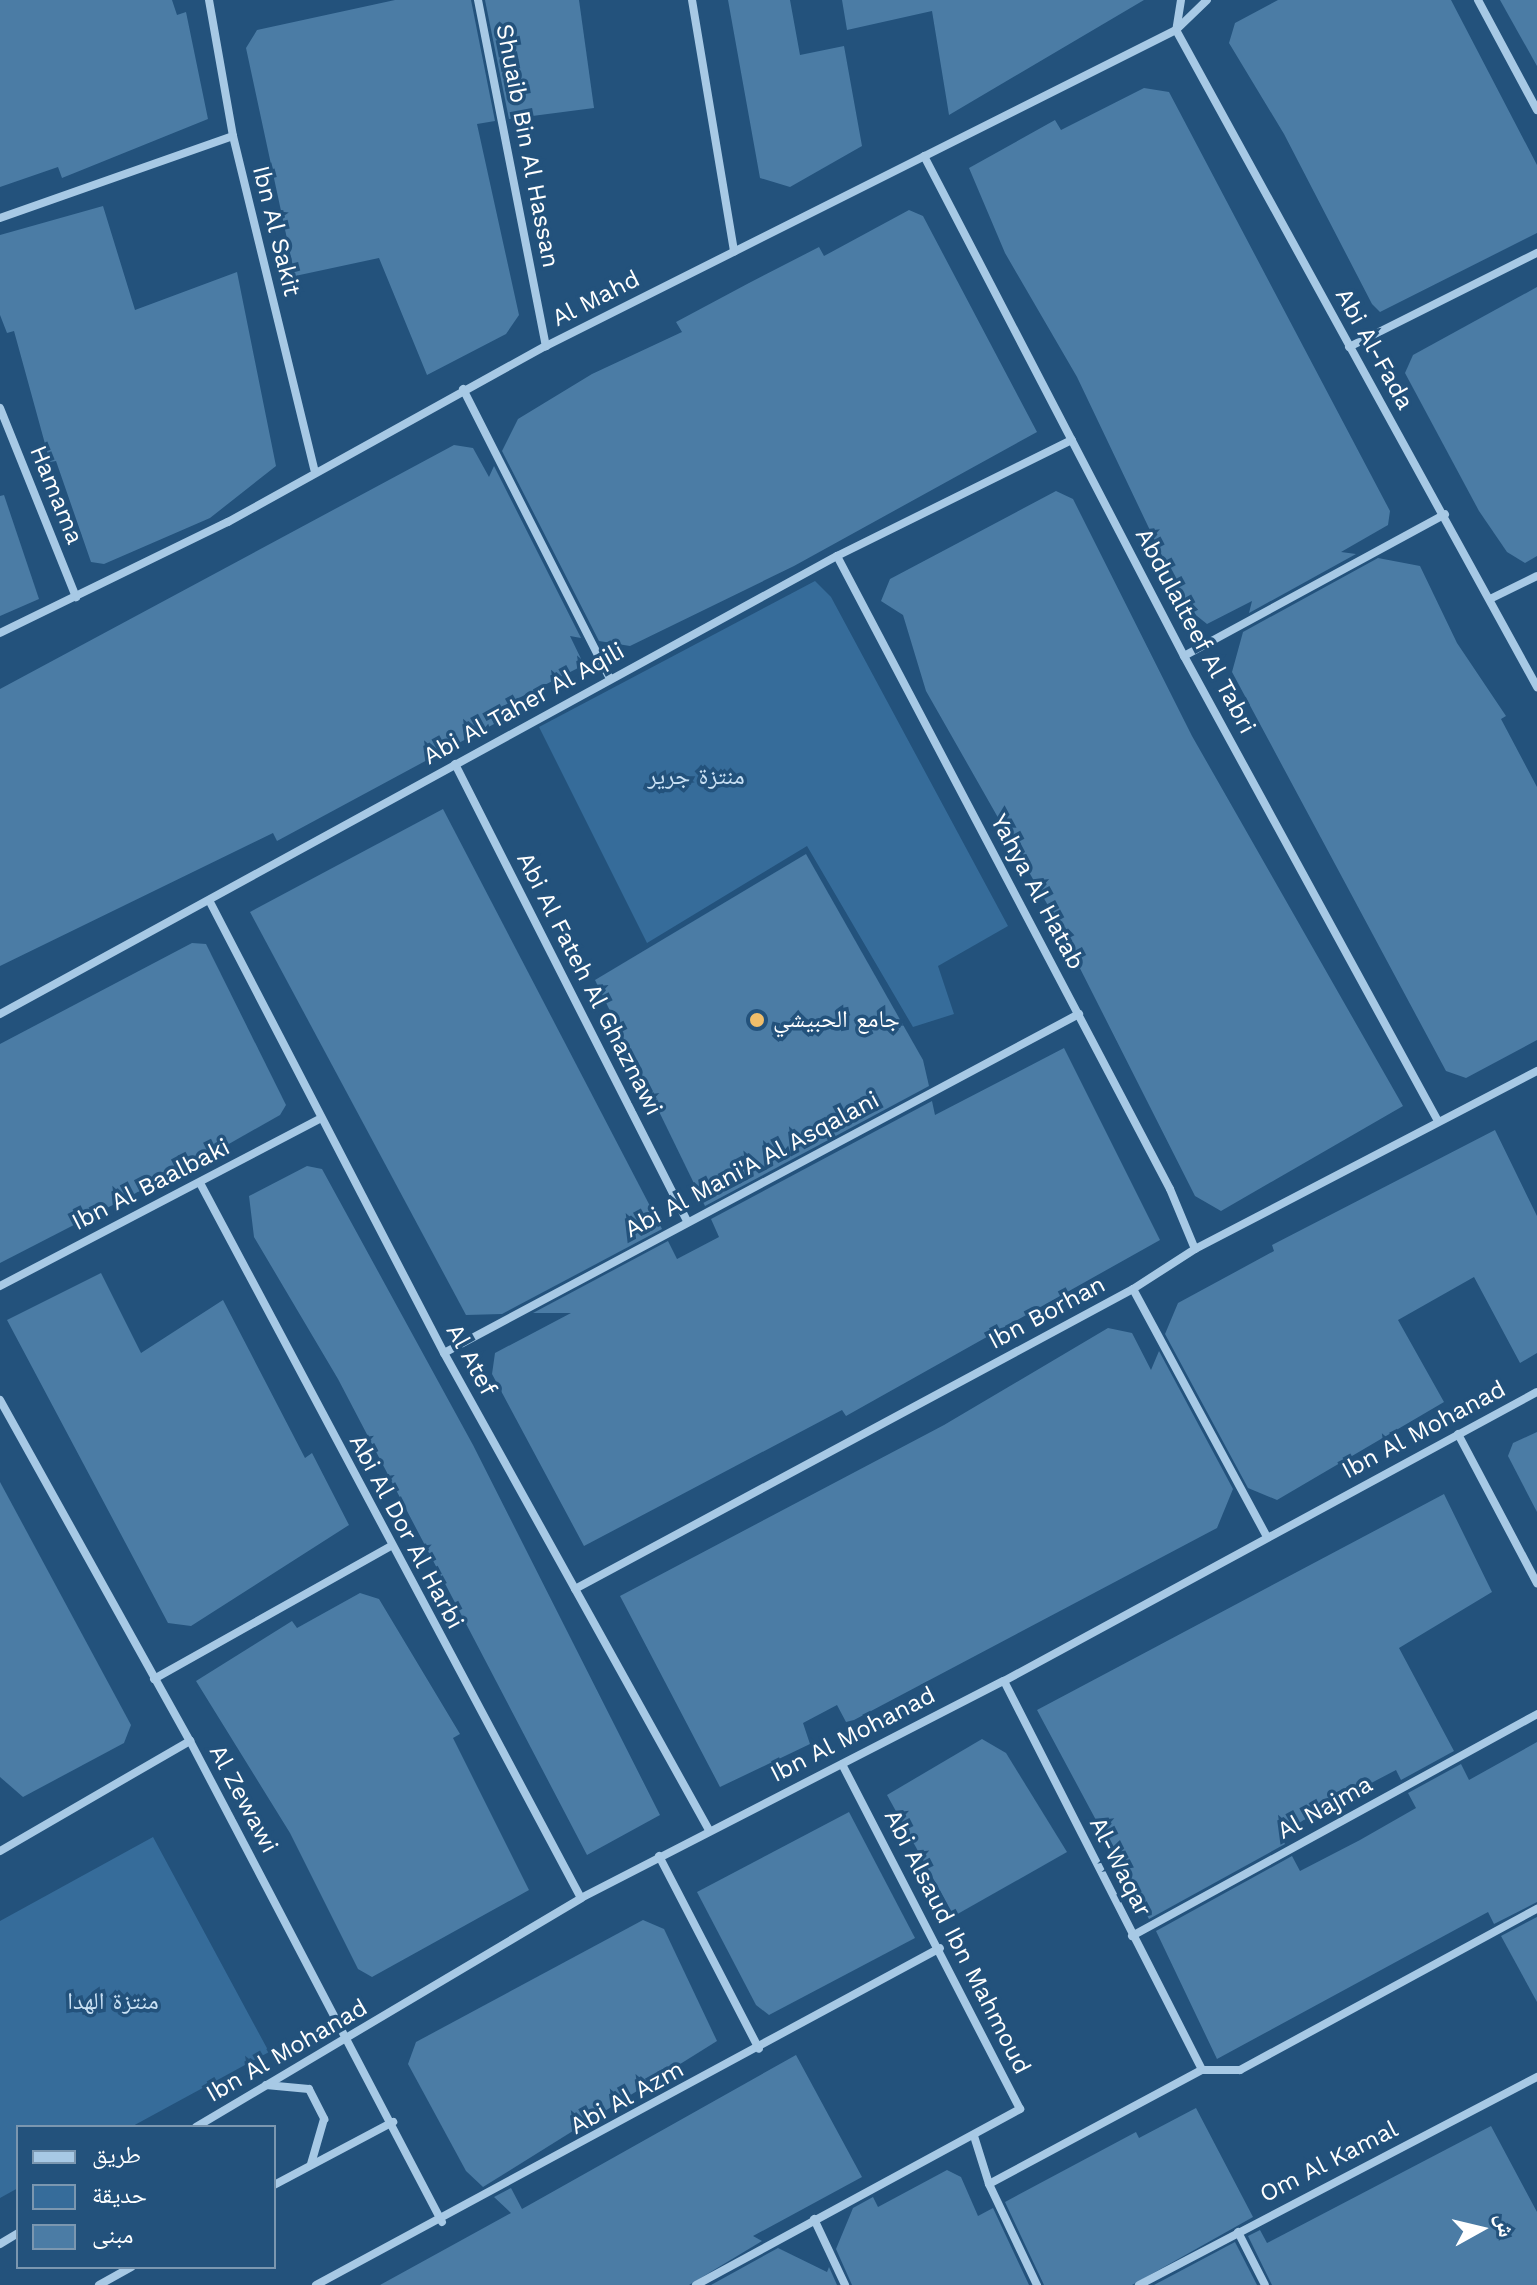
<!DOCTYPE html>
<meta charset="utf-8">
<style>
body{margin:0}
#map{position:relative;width:1537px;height:2285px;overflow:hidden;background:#23527c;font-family:"Work Sans","Noto Naskh Arabic",sans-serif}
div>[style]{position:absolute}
.green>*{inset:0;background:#366c9a}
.building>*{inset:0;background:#4b7ca5}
.street>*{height:8px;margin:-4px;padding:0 4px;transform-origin:4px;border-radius:4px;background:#a7c9e5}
.dots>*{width:22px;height:22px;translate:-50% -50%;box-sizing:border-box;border:4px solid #23527c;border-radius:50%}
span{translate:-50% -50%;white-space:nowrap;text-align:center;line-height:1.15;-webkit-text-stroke:7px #23527c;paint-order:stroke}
.street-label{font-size:24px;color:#fff}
.park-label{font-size:24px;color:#cae1f4}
.poi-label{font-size:24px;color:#fff}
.left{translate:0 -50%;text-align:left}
.legend{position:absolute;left:16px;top:2125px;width:260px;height:144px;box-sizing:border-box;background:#23527c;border:2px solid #7b97b0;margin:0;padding:10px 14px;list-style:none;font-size:24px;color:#fff}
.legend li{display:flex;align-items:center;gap:16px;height:40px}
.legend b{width:40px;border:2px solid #7b97b0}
.north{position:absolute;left:1441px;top:2189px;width:80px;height:80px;-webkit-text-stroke:6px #23527c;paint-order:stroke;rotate:82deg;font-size:22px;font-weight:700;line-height:32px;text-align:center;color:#fff}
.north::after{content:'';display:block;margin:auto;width:28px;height:36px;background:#fff;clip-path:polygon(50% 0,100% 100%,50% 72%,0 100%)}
</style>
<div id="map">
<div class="green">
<i style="clip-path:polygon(815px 581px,831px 597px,1008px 926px,938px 966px,954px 1014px,913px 1027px,807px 846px,647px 943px,539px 727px)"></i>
<i style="clip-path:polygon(153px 1837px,269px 2052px,131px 2127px,18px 2127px,18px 2188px,0 2198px,0 1921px)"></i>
</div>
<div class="building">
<i style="clip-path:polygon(0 0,172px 0,177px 15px,186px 12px,208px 119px,62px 178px,58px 167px,0 187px)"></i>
<i style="clip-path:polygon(395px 0,471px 0,495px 121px,477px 124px,519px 315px,506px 334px,427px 375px,379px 258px,295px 276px,246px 48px,257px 30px)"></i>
<i style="clip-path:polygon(485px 0,579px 0,594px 108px,509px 119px)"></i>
<i style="clip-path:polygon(728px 0,790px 0,800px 55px,844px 46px,862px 146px,790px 187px,760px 178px)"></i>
<i style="clip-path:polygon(842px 0,1144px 0,949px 115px,932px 11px,847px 30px)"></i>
<i style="clip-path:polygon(1278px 0,1451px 0,1537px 165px,1537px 233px,1380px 312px,1372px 304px,1284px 134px,1229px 43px,1235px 23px)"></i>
<i style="clip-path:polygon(1500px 0,1537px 0,1537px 66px)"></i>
<i style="clip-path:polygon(1144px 88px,1169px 92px,1390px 511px,1388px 525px,1341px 552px,1356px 554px,1249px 613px,1252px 601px,1207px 624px,1187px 608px,1077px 377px,1005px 253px,969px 168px,1055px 120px,1061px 130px)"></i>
<i style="clip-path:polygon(103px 206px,135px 310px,237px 272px,276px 466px,210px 518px,104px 564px,91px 562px,56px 461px,50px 462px,14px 331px,7px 333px,0 315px,0 235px)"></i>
<i style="clip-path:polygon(909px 210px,923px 216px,1037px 432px,794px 566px,630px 646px,599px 641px,502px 451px,518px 419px,592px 374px,682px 332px,676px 322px,749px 283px,819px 247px,824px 256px)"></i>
<i style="clip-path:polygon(1537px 287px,1537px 556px,1525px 563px,1507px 552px,1479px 511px,1405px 373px,1413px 355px)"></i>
<i style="clip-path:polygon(454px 445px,473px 448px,489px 477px,494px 466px,581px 638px,570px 636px,584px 665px,489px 713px,494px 724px,277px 841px,273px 833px,0 966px,0 689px)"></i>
<i style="clip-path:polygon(1056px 491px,1073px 499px,1192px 736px,1403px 1106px,1221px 1211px,1195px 1196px,1050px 909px,926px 691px,903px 615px,881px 601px,890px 579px)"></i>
<i style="clip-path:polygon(4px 495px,39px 599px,0 616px,0 496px)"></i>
<i style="clip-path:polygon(1378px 558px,1420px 566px,1457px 643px,1506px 716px,1501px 719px,1537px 787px,1537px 1040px,1466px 1078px,1446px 1071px,1232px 672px,1243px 632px)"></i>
<i style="clip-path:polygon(443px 809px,662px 1229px,502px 1314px,466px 1315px,250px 912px)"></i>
<i style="clip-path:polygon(806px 854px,923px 1060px,929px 1086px,705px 1206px,595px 980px)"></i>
<i style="clip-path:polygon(192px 943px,206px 944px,286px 1105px,280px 1115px,206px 1157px,0 1263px,0 1044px)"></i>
<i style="clip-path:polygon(1064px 1048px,1160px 1240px,846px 1416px,842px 1410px,584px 1546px,492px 1374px,495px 1353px,571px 1313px,533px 1313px,668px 1241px,677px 1259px,719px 1237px,711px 1219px,932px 1101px,935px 1115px)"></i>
<i style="clip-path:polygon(1495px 1130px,1537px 1216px,1537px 1353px,1520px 1363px,1474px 1277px,1398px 1320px,1444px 1402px,1277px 1500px,1248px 1488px,1165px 1334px,1178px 1303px,1274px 1251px,1272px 1245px)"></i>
<i style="clip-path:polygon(307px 1166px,322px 1169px,473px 1445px,660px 1815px,587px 1855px,338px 1379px,254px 1237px,249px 1196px)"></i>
<i style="clip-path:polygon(101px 1273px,141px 1353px,223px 1300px,305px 1458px,312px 1453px,349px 1525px,191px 1626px,168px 1623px,7px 1320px)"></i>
<i style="clip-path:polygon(1108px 1328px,1132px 1333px,1151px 1370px,1159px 1351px,1233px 1489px,1217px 1528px,854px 1720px,846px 1722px,837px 1705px,803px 1723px,810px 1744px,720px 1787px,620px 1596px,944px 1425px)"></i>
<i style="clip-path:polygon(1537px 1432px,1537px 1512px,1508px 1456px,1513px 1443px)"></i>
<i style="clip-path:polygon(0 1482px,131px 1725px,124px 1743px,23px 1797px,0 1777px)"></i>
<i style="clip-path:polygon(1444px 1494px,1492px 1592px,1399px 1648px,1454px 1751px,1401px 1780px,1396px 1770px,1335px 1802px,1280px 1834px,1285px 1844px,1149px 1919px,1037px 1710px)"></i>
<i style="clip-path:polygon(360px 1593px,379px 1599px,460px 1734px,453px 1738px,529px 1890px,372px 1977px,358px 1969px,290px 1833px,196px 1681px,292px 1621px,297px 1628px)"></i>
<i style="clip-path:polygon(982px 1739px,1006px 1753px,1067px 1852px,954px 1916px,887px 1795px)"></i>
<i style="clip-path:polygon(1537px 1742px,1537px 1902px,1494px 1924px,1488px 1912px,1217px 2059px,1156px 1931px,1292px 1856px,1300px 1871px,1360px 1840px,1416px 1808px,1408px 1793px,1461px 1764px,1469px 1780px)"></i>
<i style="clip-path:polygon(849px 1812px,915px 1938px,769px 2015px,756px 2005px,697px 1892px)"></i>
<i style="clip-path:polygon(1537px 1917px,1537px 2002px,1501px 1936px)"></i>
<i style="clip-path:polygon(643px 1920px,664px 1929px,717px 2041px,483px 2187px,466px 2171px,408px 2064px,416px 2042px)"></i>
<i style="clip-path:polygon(796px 2055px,862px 2177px,753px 2236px,762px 2241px,689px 2285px,380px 2285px,511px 2213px,494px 2197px,511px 2188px,522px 2209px)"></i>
<i style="clip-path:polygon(1196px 2108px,1253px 2217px,1132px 2285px,1044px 2285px,1005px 2202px,1136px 2132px,1139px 2138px)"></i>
<i style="clip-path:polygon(1491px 2126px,1537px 2212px,1537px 2285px,1272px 2285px,1248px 2236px,1260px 2230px,1267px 2243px)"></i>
<i style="clip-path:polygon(947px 2170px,961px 2177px,978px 2216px,993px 2208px,1029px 2285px,852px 2285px,836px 2249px,853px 2208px,873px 2197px,878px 2207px)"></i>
<i style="clip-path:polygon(1235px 2242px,1257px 2285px,1154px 2285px)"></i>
<i style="clip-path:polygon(778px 2248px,827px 2272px,829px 2267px,837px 2285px,711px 2285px)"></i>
</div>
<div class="street">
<i style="left:209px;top:0;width:138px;rotate:80deg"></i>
<i style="left:233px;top:136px;width:343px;rotate:76.3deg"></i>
<i style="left:478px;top:0;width:353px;rotate:78.9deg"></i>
<i style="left:692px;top:0;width:255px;rotate:80.5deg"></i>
<i style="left:1181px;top:0;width:30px;rotate:99deg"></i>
<i style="left:1176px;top:30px;width:750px;rotate:61.21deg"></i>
<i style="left:1478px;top:0;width:125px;rotate:61.8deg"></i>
<i style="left:924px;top:156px;width:564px;rotate:62.53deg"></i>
<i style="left:1184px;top:656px;width:530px;rotate:61.36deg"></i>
<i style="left:0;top:218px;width:247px;rotate:-19.4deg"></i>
<i style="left:1349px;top:347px;width:210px;rotate:-26.6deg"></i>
<i style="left:463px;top:389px;width:325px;rotate:63.1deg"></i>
<i style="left:0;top:408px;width:204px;rotate:68.1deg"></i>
<i style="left:837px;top:556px;width:715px;rotate:62.25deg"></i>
<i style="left:1170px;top:1189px;width:65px;rotate:67.4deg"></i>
<i style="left:1490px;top:599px;width:52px;rotate:-26.1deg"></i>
<i style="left:0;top:633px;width:254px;rotate:-26deg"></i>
<i style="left:228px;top:522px;width:363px;rotate:-29deg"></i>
<i style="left:546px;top:346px;width:705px;rotate:-26.64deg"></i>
<i style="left:1176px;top:30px;width:43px;rotate:-44.1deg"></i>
<i style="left:1184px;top:656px;width:297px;rotate:-28.5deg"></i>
<i style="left:455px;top:764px;width:513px;rotate:63.08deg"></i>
<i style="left:210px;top:902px;width:508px;rotate:62.58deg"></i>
<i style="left:444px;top:1353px;width:546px;rotate:60.95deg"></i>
<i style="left:0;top:1014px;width:954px;rotate:-28.69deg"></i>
<i style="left:837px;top:556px;width:262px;rotate:-26.3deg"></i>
<i style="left:200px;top:1183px;width:810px;rotate:61.95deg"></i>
<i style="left:0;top:1286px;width:360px;rotate:-27.6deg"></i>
<i style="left:1133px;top:1289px;width:282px;rotate:61.6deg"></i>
<i style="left:444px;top:1353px;width:720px;rotate:-28.1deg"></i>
<i style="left:0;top:1400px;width:390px;rotate:60.9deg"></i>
<i style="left:190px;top:1741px;width:543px;rotate:62.35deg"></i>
<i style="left:1458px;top:1434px;width:169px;rotate:62.1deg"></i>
<i style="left:575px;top:1589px;width:634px;rotate:-28.26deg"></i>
<i style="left:1133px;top:1289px;width:74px;rotate:-32.8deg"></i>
<i style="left:1195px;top:1249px;width:386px;rotate:-27.5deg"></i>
<i style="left:154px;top:1679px;width:270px;rotate:-29.3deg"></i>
<i style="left:1004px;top:1681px;width:436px;rotate:63deg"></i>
<i style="left:0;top:1851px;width:220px;rotate:-30.1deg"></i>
<i style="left:659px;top:1856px;width:217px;rotate:62.6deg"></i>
<i style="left:1132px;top:1936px;width:462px;rotate:-28.7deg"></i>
<i style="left:266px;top:2085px;width:43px;rotate:5.3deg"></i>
<i style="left:309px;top:2089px;width:34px;rotate:63deg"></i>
<i style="left:324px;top:2119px;width:47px;rotate:106.1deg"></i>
<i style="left:196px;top:2127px;width:448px;rotate:-30.7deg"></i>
<i style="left:581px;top:1898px;width:475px;rotate:-27.2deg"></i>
<i style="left:1004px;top:1681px;width:606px;rotate:-28.47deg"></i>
<i style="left:974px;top:2136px;width:50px;rotate:72.6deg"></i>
<i style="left:989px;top:2184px;width:112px;rotate:64.6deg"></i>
<i style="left:989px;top:2184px;width:242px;rotate:-28.2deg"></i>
<i style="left:1202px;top:2070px;width:38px"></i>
<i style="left:1240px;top:2070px;width:338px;rotate:-28.5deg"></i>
<i style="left:274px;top:2185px;width:135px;rotate:-27.9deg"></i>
<i style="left:814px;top:2219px;width:73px;rotate:64.8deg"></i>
<i style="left:1238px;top:2232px;width:59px;rotate:63deg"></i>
<i style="left:0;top:2244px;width:21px;rotate:-31deg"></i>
<i style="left:99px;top:2285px;width:37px;rotate:-29deg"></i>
<i style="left:316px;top:2285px;width:709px;rotate:-28.37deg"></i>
<i style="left:696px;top:2285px;width:369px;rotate:-28.5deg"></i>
<i style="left:1020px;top:2109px;width:388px;rotate:-117.3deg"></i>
<i style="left:1139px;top:2285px;width:449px;rotate:-27.6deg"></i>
</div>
<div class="dots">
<i style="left:757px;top:1020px;background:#f0be6a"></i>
</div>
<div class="street-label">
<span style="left:527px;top:146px;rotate:79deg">Shuaib Bin Al Hassan</span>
<span style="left:276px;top:231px;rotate:76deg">Ibn Al Sakit</span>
<span style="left:596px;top:299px;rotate:-27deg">Al Mahd</span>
<span style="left:1374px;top:349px;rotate:61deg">Abi Al-Fada</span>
<span style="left:56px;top:495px;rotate:68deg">Hamama</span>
<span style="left:1195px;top:631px;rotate:62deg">Abdulalteef Al Tabri</span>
<span style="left:524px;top:704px;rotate:-29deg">Abi Al Taher Al Aqili</span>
<span style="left:1037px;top:892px;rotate:62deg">Yahya Al Hatab</span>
<span style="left:589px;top:984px;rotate:63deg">Abi Al Fateh Al Ghaznawi</span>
<span style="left:752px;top:1165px;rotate:-28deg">Abi Al Mani'A Al Asqalani</span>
<span style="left:151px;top:1185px;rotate:-27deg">Ibn Al Baalbaki</span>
<span style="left:1047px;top:1313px;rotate:-28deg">Ibn Borhan</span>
<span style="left:471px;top:1360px;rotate:61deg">Al Atef</span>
<span style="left:1424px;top:1430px;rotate:-28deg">Ibn Al Mohanad</span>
<span style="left:406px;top:1532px;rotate:62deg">Abi Al Dor Al Harbi</span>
<span style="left:853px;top:1735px;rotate:-27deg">Ibn Al Mohanad</span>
<span style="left:243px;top:1799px;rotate:62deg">Al Zewawi</span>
<span style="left:1325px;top:1808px;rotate:-29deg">Al Najma</span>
<span style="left:1120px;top:1867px;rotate:63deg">Al-Waqar</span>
<span style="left:957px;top:1942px;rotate:63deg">Abi Alsaud Ibn Mahmoud</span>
<span style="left:287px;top:2051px;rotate:-30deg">Ibn Al Mohanad</span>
<span style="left:627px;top:2098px;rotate:-29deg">Abi Al Azm</span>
<span style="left:1329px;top:2162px;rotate:-27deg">Om Al Kamal</span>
</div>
<div class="park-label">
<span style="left:696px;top:777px">منتزة جرير</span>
<span style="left:113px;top:2002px">منتزة الهدا</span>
</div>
<div class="poi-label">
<span class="left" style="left:773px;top:1020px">جامع الحبيشي</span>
</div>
<ul class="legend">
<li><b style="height:10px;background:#a7c9e5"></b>طريق</li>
<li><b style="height:22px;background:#366c9a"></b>حديقة</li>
<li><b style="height:22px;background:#4b7ca5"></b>مبنى</li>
</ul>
<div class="north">ش</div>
</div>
